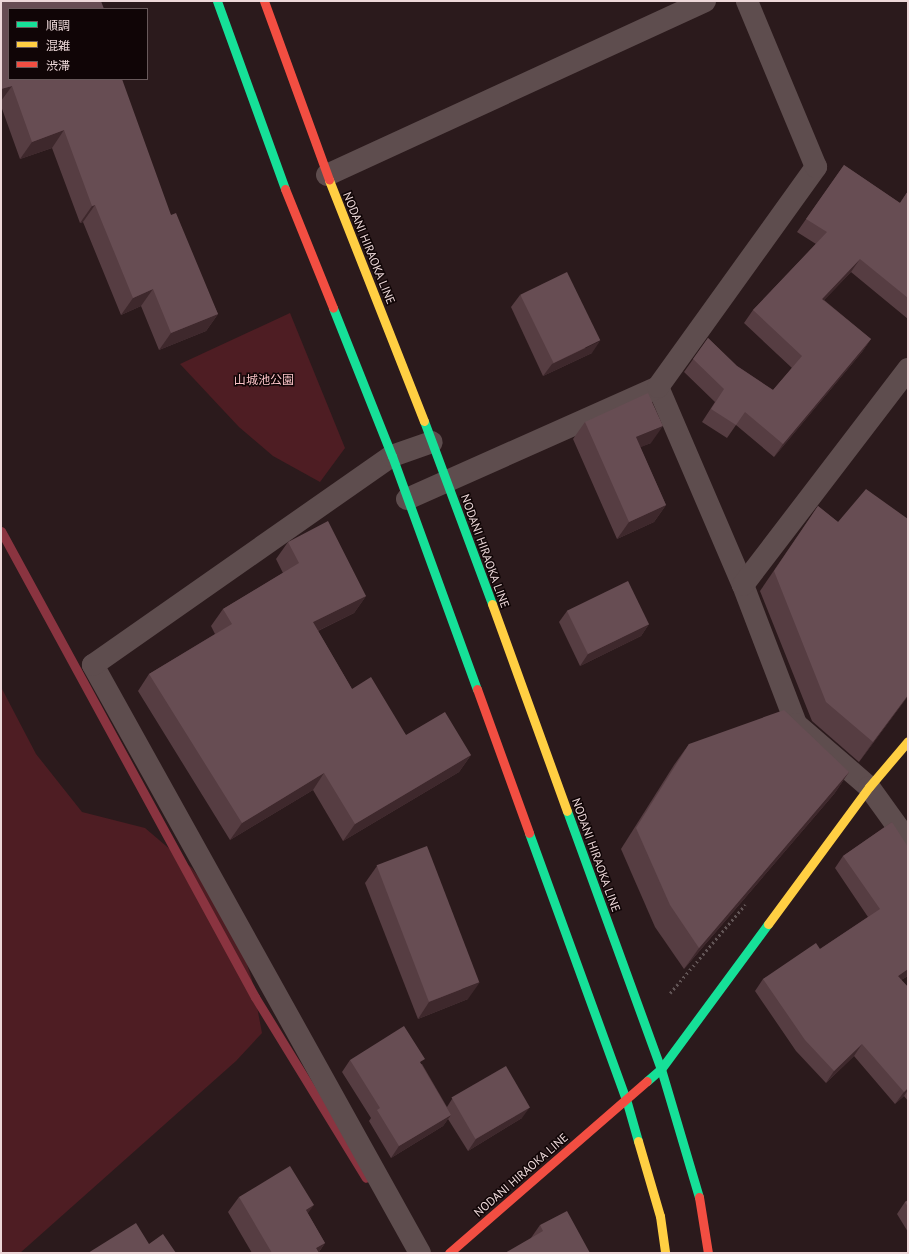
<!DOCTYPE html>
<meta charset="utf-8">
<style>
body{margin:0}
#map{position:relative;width:909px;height:1254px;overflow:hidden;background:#2b1a1c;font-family:"PT Sans","Noto Sans JP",sans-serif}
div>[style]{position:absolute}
.green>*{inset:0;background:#4e1d23}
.stream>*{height:9px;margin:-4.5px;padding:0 4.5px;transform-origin:4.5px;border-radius:4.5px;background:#8a3440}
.path>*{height:2.5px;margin-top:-1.25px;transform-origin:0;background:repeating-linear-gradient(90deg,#625556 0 2px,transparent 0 5px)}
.street>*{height:22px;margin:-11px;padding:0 11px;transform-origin:11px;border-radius:11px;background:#5e4d4e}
.fast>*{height:9px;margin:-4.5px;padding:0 4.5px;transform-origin:4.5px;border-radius:4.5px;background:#16e098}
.slow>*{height:9px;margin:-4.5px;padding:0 4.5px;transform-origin:4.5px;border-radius:4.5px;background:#ffcf43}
.jam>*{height:9px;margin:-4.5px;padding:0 4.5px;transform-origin:4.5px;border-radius:4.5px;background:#f24e42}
.wall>*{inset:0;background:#563d42}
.shaded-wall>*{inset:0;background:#3e282c}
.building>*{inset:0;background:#674d53;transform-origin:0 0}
span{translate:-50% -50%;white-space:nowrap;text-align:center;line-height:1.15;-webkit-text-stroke:3px #100506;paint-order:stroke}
.street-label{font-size:12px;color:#edd8d9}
.park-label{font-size:12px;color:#fac3c7}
.frame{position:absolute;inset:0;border:2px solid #edd8d9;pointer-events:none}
.legend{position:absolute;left:8px;top:8px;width:140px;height:72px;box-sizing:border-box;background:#100506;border:1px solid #68595a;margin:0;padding:5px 7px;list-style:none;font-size:12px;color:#edd8d9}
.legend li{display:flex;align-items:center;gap:8px;height:20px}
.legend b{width:20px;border:1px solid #68595a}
</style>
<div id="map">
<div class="green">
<i style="clip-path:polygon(290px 313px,345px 448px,320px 482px,273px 456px,239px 427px,180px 364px)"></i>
<i style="clip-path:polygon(1px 687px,36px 754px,82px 812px,145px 828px,192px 868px,235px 927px,252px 980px,262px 1033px,236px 1061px,20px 1253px,1px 1253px)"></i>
</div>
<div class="stream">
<i style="left:1px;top:531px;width:531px;rotate:61.41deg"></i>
<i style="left:255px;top:997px;width:212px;rotate:58.5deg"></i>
</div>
<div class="path">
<i style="left:670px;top:993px;width:116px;rotate:-49.6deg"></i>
</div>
<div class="street">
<i style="left:327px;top:175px;width:416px;rotate:-24.7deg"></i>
<i style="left:658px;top:387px;width:215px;rotate:66.8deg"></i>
<i style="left:743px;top:585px;width:149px;rotate:69.1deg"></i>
<i style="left:796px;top:724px;width:96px;rotate:40.8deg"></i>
<i style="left:869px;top:787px;width:67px;rotate:54.2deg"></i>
<i style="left:407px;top:499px;width:275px;rotate:-24deg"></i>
<i style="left:658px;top:387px;width:271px;rotate:-54.3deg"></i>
<i style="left:816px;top:167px;width:180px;rotate:-112.6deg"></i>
<i style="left:743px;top:585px;width:272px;rotate:-52.6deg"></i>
<i style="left:420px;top:1253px;width:673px;rotate:-119.08deg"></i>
<i style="left:93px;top:665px;width:365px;rotate:-35deg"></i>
<i style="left:392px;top:456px;width:42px;rotate:-19.3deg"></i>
</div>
<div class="fast">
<i style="left:217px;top:1px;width:200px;rotate:70.1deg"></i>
<i style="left:333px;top:308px;width:159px;rotate:68.3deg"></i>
<i style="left:392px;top:456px;width:248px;rotate:70deg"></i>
<i style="left:424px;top:421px;width:195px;rotate:69.6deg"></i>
<i style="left:567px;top:811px;width:275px;rotate:70deg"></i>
<i style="left:661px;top:1069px;width:134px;rotate:73.5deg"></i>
<i style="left:529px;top:833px;width:283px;rotate:70deg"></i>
<i style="left:626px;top:1099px;width:44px;rotate:74.1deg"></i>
<i style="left:647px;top:1081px;width:18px;rotate:-41deg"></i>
<i style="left:661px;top:1069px;width:180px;rotate:-53.6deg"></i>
</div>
<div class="slow">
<i style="left:329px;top:180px;width:259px;rotate:68.5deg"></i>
<i style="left:492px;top:604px;width:220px;rotate:70.1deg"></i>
<i style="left:768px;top:924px;width:170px;rotate:-53.6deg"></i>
<i style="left:869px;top:787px;width:60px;rotate:-49.7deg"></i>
<i style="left:638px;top:1141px;width:78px;rotate:73.7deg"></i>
<i style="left:660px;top:1216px;width:37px;rotate:82deg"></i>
</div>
<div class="jam">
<i style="left:264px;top:1px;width:190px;rotate:70deg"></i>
<i style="left:285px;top:189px;width:128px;rotate:68deg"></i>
<i style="left:477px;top:689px;width:153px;rotate:70.1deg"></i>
<i style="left:699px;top:1197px;width:57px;rotate:80.9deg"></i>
<i style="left:449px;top:1253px;width:262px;rotate:-41deg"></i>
</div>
<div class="wall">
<i style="clip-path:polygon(1px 1px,9px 9px,171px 215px,218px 314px,206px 331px,159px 350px,141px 306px,121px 315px,83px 222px,80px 223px,52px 148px,20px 159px,1px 106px)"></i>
<i style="clip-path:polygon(844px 165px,900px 203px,908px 191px,908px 319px,851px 272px,824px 300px,871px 339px,862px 352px,774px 457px,736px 425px,727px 438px,702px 422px,715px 402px,684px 372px,708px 338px,737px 366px,773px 390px,792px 368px,744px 323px,753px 310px,816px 244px,797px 232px)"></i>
<i style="clip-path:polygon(520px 295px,592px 353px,543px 376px,511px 307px)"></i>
<i style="clip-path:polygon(585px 422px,651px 443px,640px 447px,666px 505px,654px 522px,617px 539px,573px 439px)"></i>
<i style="clip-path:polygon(818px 506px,838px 522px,908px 696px,859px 762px,812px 721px,760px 591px)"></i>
<i style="clip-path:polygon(288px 542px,366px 596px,354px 613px,318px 631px,352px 689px,406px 735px,471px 755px,459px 772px,343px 841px,313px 790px,230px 840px,138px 691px,149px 674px,215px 634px,211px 626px,223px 609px,283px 573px,276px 559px)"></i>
<i style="clip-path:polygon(567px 611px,649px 624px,641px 636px,580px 666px,559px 622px)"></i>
<i style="clip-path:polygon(689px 744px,849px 772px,834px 794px,684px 969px,655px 927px,621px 849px,674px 765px)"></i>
<i style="clip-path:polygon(892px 822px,908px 976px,901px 980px,908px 987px,908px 1101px,904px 1096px,895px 1104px,854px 1056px,826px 1083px,796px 1051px,755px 991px,763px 979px,820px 949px,868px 917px,835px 868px,843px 856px)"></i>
<i style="clip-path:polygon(377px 866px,468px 999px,418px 1019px,365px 883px)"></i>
<i style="clip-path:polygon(350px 1060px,422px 1064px,447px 1107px,452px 1099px,522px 1118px,468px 1151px,448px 1119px,443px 1126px,391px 1158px,369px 1121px,371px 1118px,342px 1072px)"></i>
<i style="clip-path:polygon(239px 1197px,308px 1214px,325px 1243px,319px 1252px,319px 1253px,252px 1253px,228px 1212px)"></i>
<i style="clip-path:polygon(908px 1200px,908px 1232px,897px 1214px,905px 1202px)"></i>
<i style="clip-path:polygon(540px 1225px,590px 1253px,531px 1238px)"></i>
</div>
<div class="shaded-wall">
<i style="clip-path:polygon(12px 86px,1px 101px,1px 89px)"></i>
<i style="clip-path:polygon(64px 130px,52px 148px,20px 159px,32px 142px)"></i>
<i style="clip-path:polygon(95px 205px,83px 222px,80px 223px,92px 206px)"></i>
<i style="clip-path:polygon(860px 259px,851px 272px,813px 312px,822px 299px)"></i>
<i style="clip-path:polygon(153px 289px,141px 306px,121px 315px,133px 298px)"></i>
<i style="clip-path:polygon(218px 314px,206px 331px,159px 350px,171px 333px)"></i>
<i style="clip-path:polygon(871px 339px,862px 352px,774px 457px,783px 444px)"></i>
<i style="clip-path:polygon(600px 341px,592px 353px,543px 376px,552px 364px)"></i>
<i style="clip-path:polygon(663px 426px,651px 443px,624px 454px,636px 437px)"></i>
<i style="clip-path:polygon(666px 505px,654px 522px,617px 539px,629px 522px)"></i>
<i style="clip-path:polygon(366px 596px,354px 613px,301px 639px,313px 622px)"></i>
<i style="clip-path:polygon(649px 624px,641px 636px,580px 666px,588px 654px)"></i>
<i style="clip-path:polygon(908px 695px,908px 696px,859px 762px,873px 742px)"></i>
<i style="clip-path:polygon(471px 755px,459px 772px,343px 841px,355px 824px)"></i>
<i style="clip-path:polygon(849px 772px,834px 794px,684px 969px,699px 948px)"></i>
<i style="clip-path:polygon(324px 773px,313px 790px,230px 840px,242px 823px)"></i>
<i style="clip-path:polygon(908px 969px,908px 976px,889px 987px,898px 976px)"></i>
<i style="clip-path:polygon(480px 982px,468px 999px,418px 1019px,429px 1002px)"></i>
<i style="clip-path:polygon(862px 1044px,854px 1056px,826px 1083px,834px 1071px)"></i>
<i style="clip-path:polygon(908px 1088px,908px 1090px,904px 1096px,895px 1104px,904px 1092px)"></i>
<i style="clip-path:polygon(530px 1107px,522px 1118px,468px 1151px,476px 1139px)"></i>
<i style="clip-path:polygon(451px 1115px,443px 1126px,391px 1158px,399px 1146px)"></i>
<i style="clip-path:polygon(314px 1205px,303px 1220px,306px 1210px)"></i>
<i style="clip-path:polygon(325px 1243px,318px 1253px,316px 1248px)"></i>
</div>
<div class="building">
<i style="clip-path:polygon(1px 1px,101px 1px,104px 9px,9px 9px,9px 79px,122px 79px,171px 215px,176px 213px,218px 314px,171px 333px,153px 289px,133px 298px,95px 205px,92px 206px,64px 130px,32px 142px,12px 86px,1px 89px)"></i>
<i style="clip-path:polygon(844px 165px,900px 203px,908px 191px,908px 298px,860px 259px,822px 299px,871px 339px,783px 444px,745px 412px,736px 425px,711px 409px,724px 389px,693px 359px,708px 338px,737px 366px,773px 390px,802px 356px,753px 310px,827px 232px,806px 219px)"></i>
<i style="left:567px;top:272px;width:76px;height:52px;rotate:64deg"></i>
<i style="clip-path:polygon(648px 393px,663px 426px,636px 437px,666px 505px,629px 522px,585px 422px)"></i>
<i style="clip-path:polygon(866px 489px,908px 519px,908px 695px,873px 742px,826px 702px,774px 571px,818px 506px,838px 522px)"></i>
<i style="clip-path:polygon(328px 521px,366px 596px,313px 622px,352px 689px,371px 677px,406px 735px,445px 712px,471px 755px,355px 824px,324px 773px,242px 823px,149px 674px,232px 624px,223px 609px,299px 563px,288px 542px)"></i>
<i style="left:628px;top:581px;width:48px;height:68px;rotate:64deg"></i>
<i style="clip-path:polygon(784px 710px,849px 772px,699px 948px,670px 905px,636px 828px,689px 744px)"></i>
<i style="clip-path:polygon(892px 822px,908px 847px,908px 969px,898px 976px,908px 987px,908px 1088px,904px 1092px,862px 1044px,834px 1071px,805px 1040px,763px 979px,816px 943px,820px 949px,880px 909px,843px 856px)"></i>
<i style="left:427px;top:846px;width:146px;height:54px;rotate:69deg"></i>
<i style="clip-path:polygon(404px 1026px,425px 1059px,420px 1062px,451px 1115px,399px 1146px,377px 1110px,380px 1108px,350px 1060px)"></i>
<i style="left:506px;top:1066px;width:48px;height:63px;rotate:60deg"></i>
<i style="clip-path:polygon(290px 1166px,314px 1205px,306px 1210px,325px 1243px,316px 1248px,319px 1253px,272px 1253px,239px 1197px)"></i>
<i style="clip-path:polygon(908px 1200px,908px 1207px,905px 1202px)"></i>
<i style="clip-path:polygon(567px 1211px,590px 1253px,505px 1253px,543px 1231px,540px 1225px)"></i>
<i style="clip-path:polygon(136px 1223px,149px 1244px,163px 1234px,176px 1253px,88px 1253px)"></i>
</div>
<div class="street-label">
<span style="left:369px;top:248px;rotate:68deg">NODANI HIRAOKA LINE</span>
<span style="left:485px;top:551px;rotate:70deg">NODANI HIRAOKA LINE</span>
<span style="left:596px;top:855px;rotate:70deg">NODANI HIRAOKA LINE</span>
<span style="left:521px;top:1175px;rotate:-41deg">NODANI HIRAOKA LINE</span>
</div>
<div class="park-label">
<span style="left:264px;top:380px">山城池公園</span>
</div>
<div class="frame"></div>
<ul class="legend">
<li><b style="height:5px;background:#16e098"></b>順調</li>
<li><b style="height:5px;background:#ffcf43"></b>混雑</li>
<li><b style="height:5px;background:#f24e42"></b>渋滞</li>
</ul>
</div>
